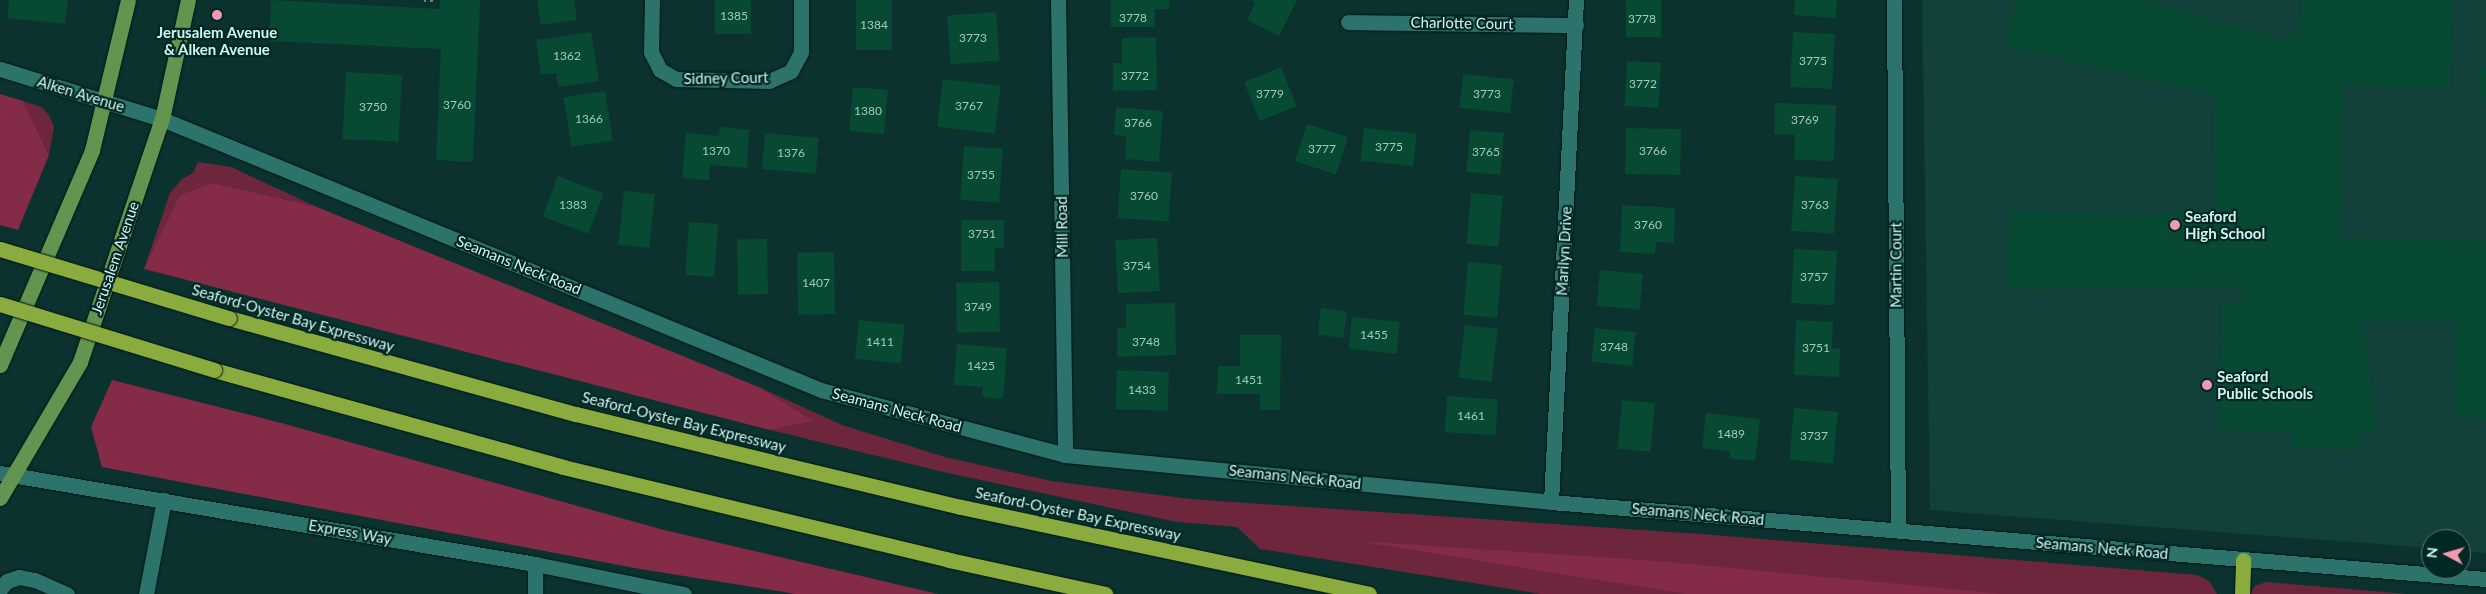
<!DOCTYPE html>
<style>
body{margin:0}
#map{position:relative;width:2486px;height:594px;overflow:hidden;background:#0b322e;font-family:Lato,sans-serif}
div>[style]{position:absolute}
.built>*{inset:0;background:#12403b}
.green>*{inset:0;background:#6e263c}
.forest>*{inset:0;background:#832b47}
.building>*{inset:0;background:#084933;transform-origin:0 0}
.path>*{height:3px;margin-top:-1.5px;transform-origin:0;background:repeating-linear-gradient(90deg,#648984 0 2.5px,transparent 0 6.5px)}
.roads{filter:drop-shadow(0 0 1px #031815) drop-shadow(0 0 1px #031815)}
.street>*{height:15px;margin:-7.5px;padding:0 7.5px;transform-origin:7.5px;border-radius:7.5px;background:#2c736b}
.secondary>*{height:15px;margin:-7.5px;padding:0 7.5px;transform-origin:7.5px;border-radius:7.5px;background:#2c736b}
.primary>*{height:15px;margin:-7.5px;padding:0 7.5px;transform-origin:7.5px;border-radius:7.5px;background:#649550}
.highway>*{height:15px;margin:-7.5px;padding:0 7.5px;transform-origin:7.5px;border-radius:7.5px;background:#8aac3e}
.bridges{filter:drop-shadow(0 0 1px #031815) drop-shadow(0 0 1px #031815)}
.highway-bridge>*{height:15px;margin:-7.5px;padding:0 7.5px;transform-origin:7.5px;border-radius:7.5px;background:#8aac3e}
.dots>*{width:14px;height:14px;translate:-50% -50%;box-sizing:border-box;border:2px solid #012824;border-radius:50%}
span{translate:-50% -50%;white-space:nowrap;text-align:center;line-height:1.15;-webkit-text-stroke:4.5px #012824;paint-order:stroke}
.number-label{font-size:12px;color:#a0cac1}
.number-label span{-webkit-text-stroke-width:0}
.street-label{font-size:15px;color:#d3f5f0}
.poi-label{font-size:15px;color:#d3f5f0;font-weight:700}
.left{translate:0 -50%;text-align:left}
.north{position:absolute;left:2421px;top:529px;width:50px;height:50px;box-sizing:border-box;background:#012824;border:1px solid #557a76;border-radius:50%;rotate:276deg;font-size:14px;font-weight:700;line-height:20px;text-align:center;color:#d3f5f0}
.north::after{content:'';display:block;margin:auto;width:18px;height:22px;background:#f29aaf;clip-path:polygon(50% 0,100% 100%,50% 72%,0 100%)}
</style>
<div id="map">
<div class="built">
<i style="clip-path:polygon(1922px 0,2486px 0,2486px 553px,2461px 551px,2461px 539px,2431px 539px,2431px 548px,1930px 510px)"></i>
</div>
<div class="green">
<i style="clip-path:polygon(23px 101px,41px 107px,49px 115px,54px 127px,49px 155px)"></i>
<i style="clip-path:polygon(198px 162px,231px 167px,317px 207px,214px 183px,144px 269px,170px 193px,182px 179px,193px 173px)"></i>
<i style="clip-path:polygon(761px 388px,842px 425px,945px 457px,1051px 481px,1190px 499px,1714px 535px,2197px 575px,2209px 581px,2217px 594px,1541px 594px,1260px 549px,1237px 527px,1177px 522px,948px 473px,770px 430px,812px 421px)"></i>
<i style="clip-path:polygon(2266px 582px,2408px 594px,2250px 594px,2255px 586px)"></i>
</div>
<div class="forest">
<i style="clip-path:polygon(0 94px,23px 101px,49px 155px,18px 230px,0 225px)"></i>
<i style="clip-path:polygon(214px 183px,317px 207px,761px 388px,813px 421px,770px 430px,144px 269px,180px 195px)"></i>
<i style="clip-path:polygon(112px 380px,285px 424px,660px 529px,938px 594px,796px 594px,640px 569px,102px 467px,91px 427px)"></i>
<i style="clip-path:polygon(1357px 541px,1658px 561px,2004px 594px,1686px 594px)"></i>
</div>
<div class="building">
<i style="clip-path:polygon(9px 0,68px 0,65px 24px,7px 18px)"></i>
<i style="clip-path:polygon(271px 0,440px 9px,440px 0,480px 0,473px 162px,436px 160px,441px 49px,269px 41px)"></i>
<i style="clip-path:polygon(537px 0,574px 0,577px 20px,541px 25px)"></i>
<i style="left:715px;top:0;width:36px;height:34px"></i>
<i style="left:856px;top:0;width:36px;height:50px"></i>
<i style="clip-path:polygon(1111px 0,1169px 0,1169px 9px,1155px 9px,1155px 27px,1111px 27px)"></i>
<i style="clip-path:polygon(1250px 0,1297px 0,1279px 36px,1247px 20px,1255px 3px)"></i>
<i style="left:1626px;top:0;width:35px;height:37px"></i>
<i style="clip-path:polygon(1795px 0,1837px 0,1836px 18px,1794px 15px)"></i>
<i style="clip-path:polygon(2016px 0,2142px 0,2276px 37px,2300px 36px,2301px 0,2452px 0,2450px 88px,2343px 86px,2340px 238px,2486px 241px,2486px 420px,2455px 416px,2454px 321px,2362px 322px,2378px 431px,2356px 435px,2360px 449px,2291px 447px,2291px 432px,2220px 430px,2221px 303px,2241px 303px,2241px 286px,2007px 289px,2009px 212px,2215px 213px,2213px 95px,2004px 46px)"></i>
<i style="left:996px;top:12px;width:49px;height:49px;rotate:86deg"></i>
<i style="clip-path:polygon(591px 32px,599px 81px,558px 87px,556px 73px,541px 75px,536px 40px)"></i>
<i style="left:1793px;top:32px;width:42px;height:55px;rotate:3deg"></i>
<i style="clip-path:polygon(1156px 37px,1157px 90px,1113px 91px,1113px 63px,1122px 63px,1122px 38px)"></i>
<i style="left:1627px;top:61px;width:34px;height:45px;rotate:3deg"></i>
<i style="left:1281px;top:67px;width:42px;height:40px;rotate:68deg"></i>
<i style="clip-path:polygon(2480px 67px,2486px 68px,2486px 98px,2479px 98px)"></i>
<i style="left:346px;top:72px;width:56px;height:67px;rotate:3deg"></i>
<i style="left:1463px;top:74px;width:51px;height:34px;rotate:6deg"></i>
<i style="left:943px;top:79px;width:58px;height:48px;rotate:7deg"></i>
<i style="left:853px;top:87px;width:35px;height:44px;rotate:5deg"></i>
<i style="left:605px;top:91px;width:50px;height:42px;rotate:81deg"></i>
<i style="clip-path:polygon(1775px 103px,1836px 105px,1834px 161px,1794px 160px,1795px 135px,1774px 134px)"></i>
<i style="clip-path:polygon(1116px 107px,1163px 111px,1159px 162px,1125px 159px,1126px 136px,1114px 135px)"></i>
<i style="left:1307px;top:124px;width:43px;height:39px;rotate:18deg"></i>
<i style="clip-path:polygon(720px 127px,749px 130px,747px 168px,710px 165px,709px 180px,682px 178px,686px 133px,719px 136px)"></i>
<i style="left:1364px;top:128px;width:53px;height:33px;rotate:6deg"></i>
<i style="left:1626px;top:128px;width:55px;height:46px;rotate:1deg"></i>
<i style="left:1470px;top:130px;width:34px;height:42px;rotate:5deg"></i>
<i style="left:765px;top:133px;width:54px;height:36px;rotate:5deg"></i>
<i style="left:964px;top:146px;width:39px;height:54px;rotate:4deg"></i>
<i style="left:1121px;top:169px;width:51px;height:49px;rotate:4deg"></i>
<i style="left:558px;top:176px;width:49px;height:43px;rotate:21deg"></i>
<i style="left:1795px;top:176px;width:43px;height:55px;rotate:4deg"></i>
<i style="left:624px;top:191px;width:31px;height:54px;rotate:6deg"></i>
<i style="left:1471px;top:193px;width:32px;height:51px;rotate:5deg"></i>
<i style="clip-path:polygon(1622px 205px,1675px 208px,1674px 243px,1656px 242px,1655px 254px,1620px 252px)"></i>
<i style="clip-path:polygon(961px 220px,1004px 220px,1004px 248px,995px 248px,995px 271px,961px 271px)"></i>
<i style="left:689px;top:222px;width:29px;height:53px;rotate:4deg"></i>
<i style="left:1157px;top:238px;width:53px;height:42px;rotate:87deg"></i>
<i style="left:767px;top:239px;width:55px;height:30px;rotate:89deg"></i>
<i style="left:1794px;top:249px;width:43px;height:54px;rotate:3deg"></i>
<i style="left:834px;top:252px;width:62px;height:37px;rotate:89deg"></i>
<i style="left:1468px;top:262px;width:34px;height:53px;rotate:5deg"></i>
<i style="left:1600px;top:270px;width:43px;height:36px;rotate:5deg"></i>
<i style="left:999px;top:282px;width:50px;height:43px;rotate:89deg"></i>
<i style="clip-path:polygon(1175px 303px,1176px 355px,1117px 357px,1117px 328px,1126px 328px,1126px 304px)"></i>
<i style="left:1321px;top:308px;width:26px;height:27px;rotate:7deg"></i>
<i style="left:1352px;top:317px;width:48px;height:32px;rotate:6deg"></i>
<i style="left:859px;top:320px;width:46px;height:39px;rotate:6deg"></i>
<i style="clip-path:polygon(1796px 320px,1833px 322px,1832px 348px,1840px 349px,1839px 377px,1794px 375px)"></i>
<i style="left:1465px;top:325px;width:33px;height:53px;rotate:7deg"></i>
<i style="left:1595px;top:328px;width:41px;height:34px;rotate:6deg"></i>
<i style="clip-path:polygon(1240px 335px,1281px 335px,1280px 410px,1260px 410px,1260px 394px,1217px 394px,1218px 366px,1240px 366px)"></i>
<i style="clip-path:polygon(957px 344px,1007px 348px,1003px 399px,982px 397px,983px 387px,954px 385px)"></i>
<i style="left:1117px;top:370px;width:52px;height:39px;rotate:2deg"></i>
<i style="left:1447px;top:396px;width:51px;height:36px;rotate:4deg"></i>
<i style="left:1622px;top:400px;width:33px;height:49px;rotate:5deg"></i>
<i style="left:1794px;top:408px;width:44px;height:52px;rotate:5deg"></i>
<i style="clip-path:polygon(1706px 413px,1760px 419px,1755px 461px,1729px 458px,1730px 451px,1702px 448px)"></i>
</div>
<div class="path">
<i style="left:424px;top:0;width:10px"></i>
</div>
<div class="roads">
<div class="street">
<i style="left:652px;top:0;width:52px;rotate:91.1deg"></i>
<i style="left:651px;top:52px;width:20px;rotate:63deg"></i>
<i style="left:660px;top:70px;width:18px;rotate:29deg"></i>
<i style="left:676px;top:79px;width:93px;rotate:1.2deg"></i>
<i style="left:769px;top:81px;width:24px;rotate:-24deg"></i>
<i style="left:791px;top:71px;width:21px;rotate:-62deg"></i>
<i style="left:801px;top:52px;width:52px;rotate:-90deg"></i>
<i style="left:1058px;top:0;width:455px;rotate:89.1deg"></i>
<i style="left:1894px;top:0;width:530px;rotate:89.57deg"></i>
<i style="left:1348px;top:22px;width:228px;rotate:0.8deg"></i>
<i style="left:0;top:69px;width:170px;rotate:17.2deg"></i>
<i style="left:1551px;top:502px;width:503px;rotate:-87.15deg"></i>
<i style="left:0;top:589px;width:11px;rotate:-49deg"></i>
<i style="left:7px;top:581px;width:13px;rotate:-18deg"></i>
<i style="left:19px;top:577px;width:16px;rotate:11deg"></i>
<i style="left:35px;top:580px;width:35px;rotate:24deg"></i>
<i style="left:146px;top:594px;width:96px;rotate:-79.2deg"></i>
<i style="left:535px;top:594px;width:30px;rotate:-90deg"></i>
</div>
<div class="secondary">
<i style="left:162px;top:119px;width:713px;rotate:22.35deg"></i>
<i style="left:821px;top:390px;width:253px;rotate:14.9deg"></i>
<i style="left:1065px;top:455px;width:488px;rotate:5.5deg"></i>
<i style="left:1551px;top:502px;width:938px;rotate:4.71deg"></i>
<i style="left:0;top:473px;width:543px;rotate:9.65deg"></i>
<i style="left:535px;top:564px;width:152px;rotate:11.4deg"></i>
</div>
<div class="primary">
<i style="left:0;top:365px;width:234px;rotate:-66.8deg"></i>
<i style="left:92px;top:150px;width:154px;rotate:-76.5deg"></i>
<i style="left:0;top:498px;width:158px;rotate:-59.5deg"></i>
<i style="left:80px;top:362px;width:256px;rotate:-71.4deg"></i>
<i style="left:162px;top:119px;width:122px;rotate:-77.7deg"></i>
</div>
<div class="highway">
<i style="left:229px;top:318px;width:360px;rotate:15.5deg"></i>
<i style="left:576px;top:414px;width:203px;rotate:13.7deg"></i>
<i style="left:773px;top:462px;width:193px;rotate:13.5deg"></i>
<i style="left:961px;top:507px;width:417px;rotate:12deg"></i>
<i style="left:214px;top:370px;width:362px;rotate:15.5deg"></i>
<i style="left:563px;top:467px;width:397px;rotate:13.5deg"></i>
<i style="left:949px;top:560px;width:160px;rotate:12.3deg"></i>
<i style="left:2242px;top:594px;width:34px;rotate:-88deg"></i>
</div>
</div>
<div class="bridges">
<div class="highway-bridge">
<i style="left:0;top:249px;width:239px;rotate:16.8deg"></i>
<i style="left:0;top:304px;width:224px;rotate:17.1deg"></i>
</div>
</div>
<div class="dots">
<i style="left:217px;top:15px;background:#f29aaf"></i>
<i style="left:2175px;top:225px;background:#f29aaf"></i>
<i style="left:2207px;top:385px;background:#f29aaf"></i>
</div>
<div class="number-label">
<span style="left:734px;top:16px">1385</span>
<span style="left:1133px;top:18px">3778</span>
<span style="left:1642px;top:19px">3778</span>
<span style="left:874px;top:25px">1384</span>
<span style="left:973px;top:38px">3773</span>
<span style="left:567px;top:56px">1362</span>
<span style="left:1813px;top:61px">3775</span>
<span style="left:1135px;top:76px">3772</span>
<span style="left:1643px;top:84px">3772</span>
<span style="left:1270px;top:94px">3779</span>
<span style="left:1487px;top:94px">3773</span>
<span style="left:457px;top:105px">3760</span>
<span style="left:969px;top:106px">3767</span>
<span style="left:373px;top:107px">3750</span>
<span style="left:868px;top:111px">1380</span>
<span style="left:589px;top:119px">1366</span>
<span style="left:1805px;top:120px">3769</span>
<span style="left:1138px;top:123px">3766</span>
<span style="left:1389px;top:147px">3775</span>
<span style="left:1322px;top:149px">3777</span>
<span style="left:716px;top:151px">1370</span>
<span style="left:1653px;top:151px">3766</span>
<span style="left:1486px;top:152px">3765</span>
<span style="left:791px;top:153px">1376</span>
<span style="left:981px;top:175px">3755</span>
<span style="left:1144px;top:196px">3760</span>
<span style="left:573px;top:205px">1383</span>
<span style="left:1815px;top:205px">3763</span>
<span style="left:1648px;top:225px">3760</span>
<span style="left:982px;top:234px">3751</span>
<span style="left:1137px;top:266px">3754</span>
<span style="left:1814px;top:277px">3757</span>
<span style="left:816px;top:283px">1407</span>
<span style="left:978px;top:307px">3749</span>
<span style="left:1374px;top:335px">1455</span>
<span style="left:880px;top:342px">1411</span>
<span style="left:1146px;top:342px">3748</span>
<span style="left:1614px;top:347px">3748</span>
<span style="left:1816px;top:348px">3751</span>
<span style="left:981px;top:366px">1425</span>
<span style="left:1249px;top:380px">1451</span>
<span style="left:1142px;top:390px">1433</span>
<span style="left:1471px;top:416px">1461</span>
<span style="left:1731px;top:434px">1489</span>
<span style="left:1814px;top:436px">3737</span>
</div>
<div class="street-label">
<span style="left:1462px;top:23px;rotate:1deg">Charlotte Court</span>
<span style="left:726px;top:78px;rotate:-1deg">Sidney Court</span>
<span style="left:81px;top:94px;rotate:17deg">Alken Avenue</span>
<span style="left:1062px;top:227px;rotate:-91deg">Mill Road</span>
<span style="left:1564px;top:251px;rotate:-87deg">Marilyn Drive</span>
<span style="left:115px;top:258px;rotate:-71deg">Jerusalem Avenue</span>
<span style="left:519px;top:265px;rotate:22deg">Seamans Neck Road</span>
<span style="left:1896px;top:265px;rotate:-90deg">Martin Court</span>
<span style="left:293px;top:318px;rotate:16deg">Seaford-Oyster Bay Expressway</span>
<span style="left:897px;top:410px;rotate:15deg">Seamans Neck Road</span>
<span style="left:684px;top:422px;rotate:14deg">Seaford-Oyster Bay Expressway</span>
<span style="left:1295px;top:477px;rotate:6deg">Seamans Neck Road</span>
<span style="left:1078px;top:514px;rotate:12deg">Seaford-Oyster Bay Expressway</span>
<span style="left:1698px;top:514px;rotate:5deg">Seamans Neck Road</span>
<span style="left:350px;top:532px;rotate:10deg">Express Way</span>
<span style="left:2102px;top:548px;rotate:5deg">Seamans Neck Road</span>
</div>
<div class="poi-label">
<span style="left:217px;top:41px">Jerusalem Avenue<br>&amp; Alken Avenue</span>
<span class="left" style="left:2185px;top:225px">Seaford<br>High School</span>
<span class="left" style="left:2217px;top:385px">Seaford<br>Public Schools</span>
</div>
<div class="north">N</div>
</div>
